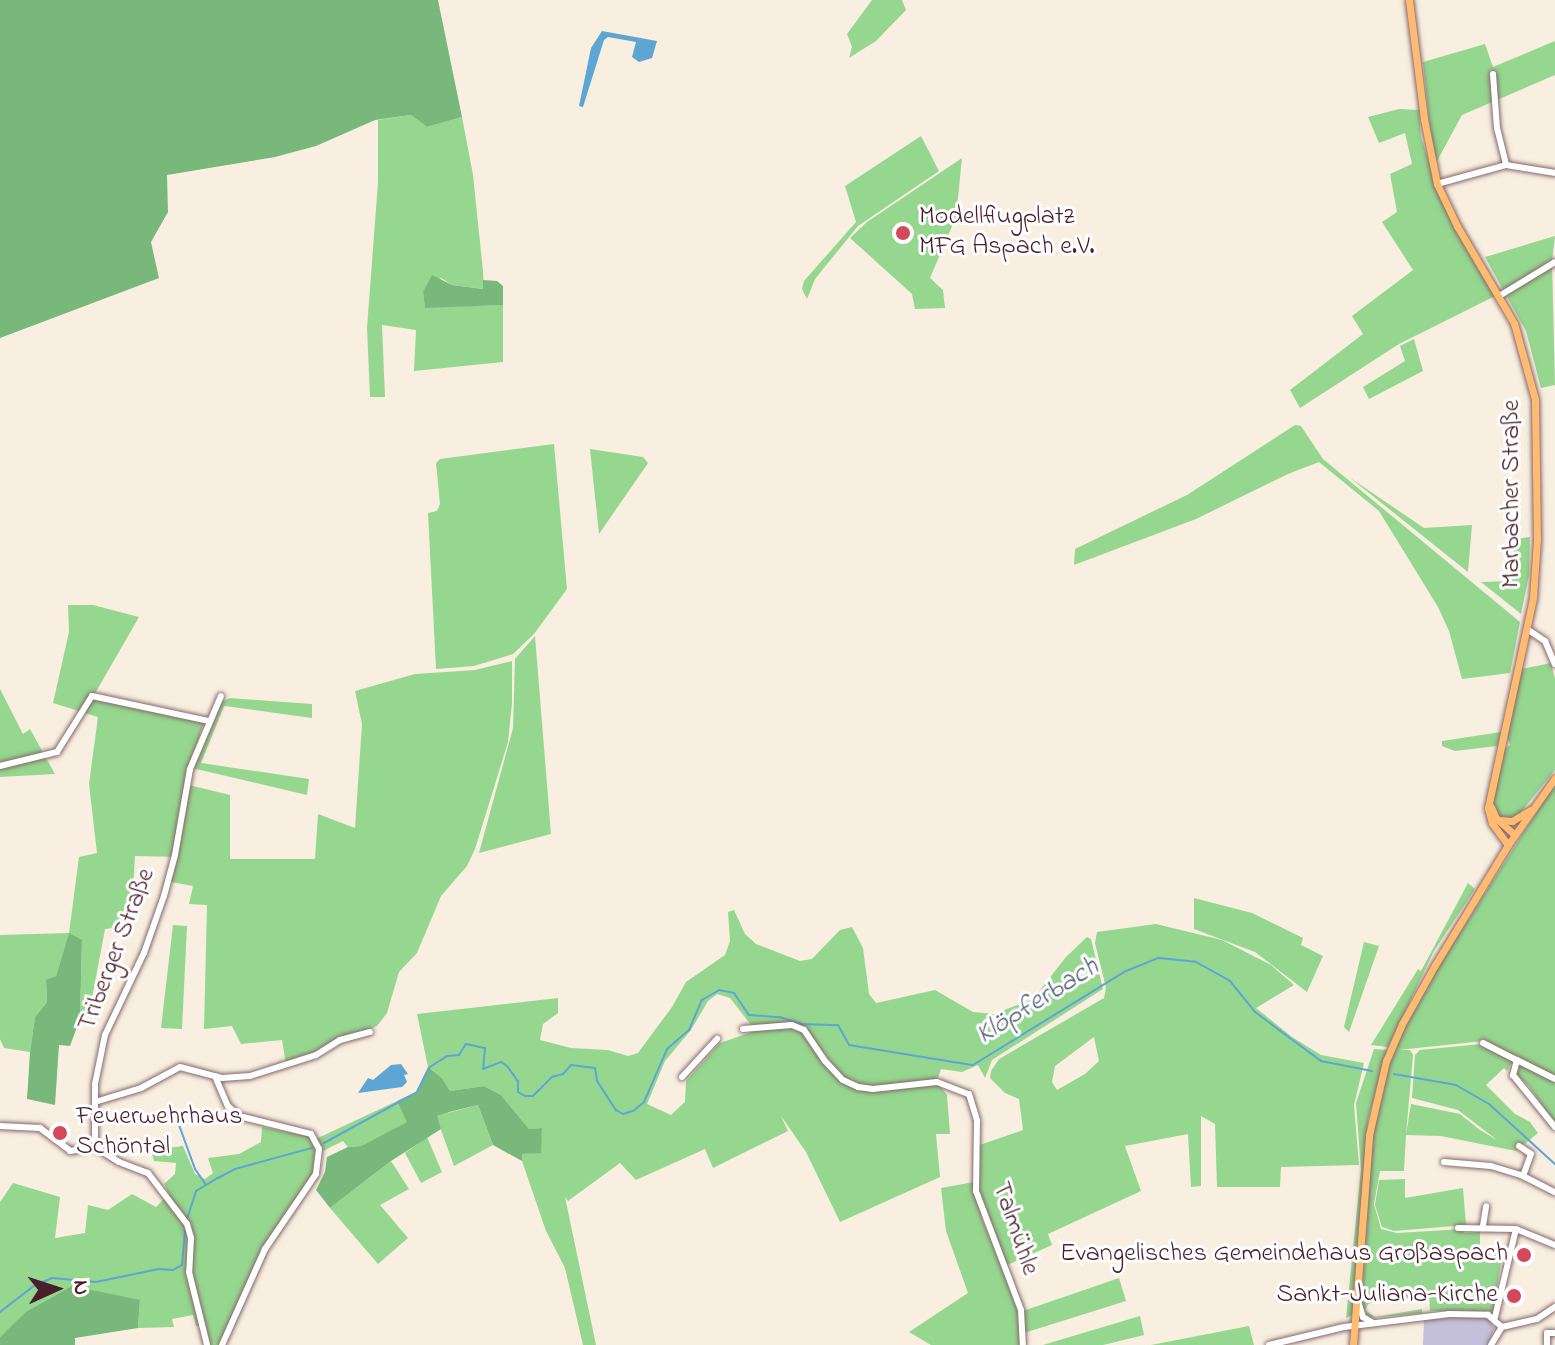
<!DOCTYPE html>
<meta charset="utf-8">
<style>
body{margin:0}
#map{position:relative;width:1555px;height:1345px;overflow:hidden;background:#f8efe0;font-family:"Indie Flower",sans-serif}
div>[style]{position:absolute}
.industrial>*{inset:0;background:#c4c0db}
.green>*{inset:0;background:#95d78f}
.forest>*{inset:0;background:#78b87a}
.water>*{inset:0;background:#5da6d4}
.stream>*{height:2px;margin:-1px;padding:0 1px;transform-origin:1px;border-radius:1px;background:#5da6d4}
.roads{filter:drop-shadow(0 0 2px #87686a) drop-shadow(0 0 2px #87686a)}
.minor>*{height:6px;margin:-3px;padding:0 3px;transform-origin:3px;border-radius:3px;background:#fff}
.major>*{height:7px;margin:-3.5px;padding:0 3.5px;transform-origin:3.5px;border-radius:3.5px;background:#ffbb71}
.dots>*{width:22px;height:22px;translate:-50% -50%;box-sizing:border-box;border:4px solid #fff;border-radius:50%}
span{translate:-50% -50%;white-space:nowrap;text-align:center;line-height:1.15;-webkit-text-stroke:6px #fff;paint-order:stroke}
.poi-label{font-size:26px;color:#4a1f2b}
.left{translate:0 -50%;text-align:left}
.right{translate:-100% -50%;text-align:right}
.street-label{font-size:26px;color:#4a1f2b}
.water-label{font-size:28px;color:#535c77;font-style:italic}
.north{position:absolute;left:16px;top:1249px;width:80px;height:80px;-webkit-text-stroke:6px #fff;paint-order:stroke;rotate:87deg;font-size:22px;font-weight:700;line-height:32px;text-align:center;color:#4a1f2b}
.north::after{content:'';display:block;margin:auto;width:28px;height:36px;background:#4a1f2b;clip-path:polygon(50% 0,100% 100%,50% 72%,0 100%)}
</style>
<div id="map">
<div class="industrial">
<i style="clip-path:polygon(1450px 1316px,1486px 1317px,1490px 1321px,1494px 1329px,1488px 1345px,1423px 1345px,1424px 1320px)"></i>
</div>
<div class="green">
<i style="clip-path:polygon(872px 0,902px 0,906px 10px,876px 41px,849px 58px,852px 47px,847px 34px)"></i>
<i style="clip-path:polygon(1555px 41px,1555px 75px,1462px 115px,1437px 161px,1432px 148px,1423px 62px,1485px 44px,1493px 67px)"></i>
<i style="clip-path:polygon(1399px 109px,1419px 110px,1421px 137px,1437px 187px,1495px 296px,1399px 344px,1300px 408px,1290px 390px,1363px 334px,1352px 316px,1413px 270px,1382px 222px,1397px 212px,1390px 174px,1412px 164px,1405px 133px,1379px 143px,1368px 117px)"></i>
<i style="clip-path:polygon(411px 115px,427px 127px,462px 117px,473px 175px,483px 271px,484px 289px,452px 285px,441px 278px,423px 292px,425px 307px,503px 305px,503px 362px,414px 371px,416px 330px,382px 325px,385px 397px,370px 397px,367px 328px,378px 182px,378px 120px)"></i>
<i style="clip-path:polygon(921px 136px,939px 171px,858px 226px,815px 279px,807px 299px,802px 289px,804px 281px,856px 222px,845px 186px)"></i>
<i style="clip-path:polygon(962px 158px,956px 217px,930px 278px,943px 290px,945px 308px,915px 309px,912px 294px,850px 238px,867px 222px)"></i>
<i style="clip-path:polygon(1555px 236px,1552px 261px,1555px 385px,1541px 388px,1526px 331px,1485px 257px)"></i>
<i style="clip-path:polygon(1414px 339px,1423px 371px,1369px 399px,1363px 387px,1405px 361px,1400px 346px)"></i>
<i style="clip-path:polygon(1295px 425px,1301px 426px,1323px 459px,1520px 622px,1510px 673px,1462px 679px,1449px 631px,1438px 607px,1379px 511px,1319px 462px,1288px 474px,1196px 519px,1074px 565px,1075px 549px,1187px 495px)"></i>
<i style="clip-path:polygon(554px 444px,567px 589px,534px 634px,513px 654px,474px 666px,436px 669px,428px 513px,437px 511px,440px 504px,436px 463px,440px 459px)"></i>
<i style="clip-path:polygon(590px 449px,643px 457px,648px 463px,599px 534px)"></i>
<i style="clip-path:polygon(1349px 477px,1424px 528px,1472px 525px,1468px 572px)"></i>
<i style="clip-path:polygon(1530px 537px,1529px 575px,1521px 614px,1481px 582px,1511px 581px,1515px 539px)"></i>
<i style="clip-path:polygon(68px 605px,93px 605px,139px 617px,93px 697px,204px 721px,185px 784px,230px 795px,230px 859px,315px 859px,318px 814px,355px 828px,362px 724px,355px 691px,415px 674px,475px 670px,512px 661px,512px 703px,508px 742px,475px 849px,467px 866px,441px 896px,417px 953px,399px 972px,387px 1013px,377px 1026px,286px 1064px,282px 1040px,241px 1044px,232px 1026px,204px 1029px,207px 905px,189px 904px,193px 886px,171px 882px,178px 857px,135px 856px,131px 926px,105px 929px,92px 998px,80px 1019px,82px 941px,69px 934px,56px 976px,46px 981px,47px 1002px,35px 1017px,30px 1052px,4px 1048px,0 1039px,0 935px,69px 933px,79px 857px,97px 853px,89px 784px,98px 717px,53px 703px,69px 632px)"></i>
<i style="clip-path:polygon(535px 636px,551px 834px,479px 853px,513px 728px,515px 659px)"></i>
<i style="clip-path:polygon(1551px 663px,1555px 679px,1555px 770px,1517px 817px,1501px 819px,1492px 807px,1492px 796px,1503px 750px,1510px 745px,1507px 735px,1521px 669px)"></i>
<i style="clip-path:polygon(0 689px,23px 734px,30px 729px,55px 774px,0 777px)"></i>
<i style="clip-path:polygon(230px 698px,312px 704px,312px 718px,224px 706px,201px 763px,309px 779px,307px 795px,192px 768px,221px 702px)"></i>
<i style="clip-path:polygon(1501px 732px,1497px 746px,1455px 751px,1442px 746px,1442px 741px)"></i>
<i style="clip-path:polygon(1555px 783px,1555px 1077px,1484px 1041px,1398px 1050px,1410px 1050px,1413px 1055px,1406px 1135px,1411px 1104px,1460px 1114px,1480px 1130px,1497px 1140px,1458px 1110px,1412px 1098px,1415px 1055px,1420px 1050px,1481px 1044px,1513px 1060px,1507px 1071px,1504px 1068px,1486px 1085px,1515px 1114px,1530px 1122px,1538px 1133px,1516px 1151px,1441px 1136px,1406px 1135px,1404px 1171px,1380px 1171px,1374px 1204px,1381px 1229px,1397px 1233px,1464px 1229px,1464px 1233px,1480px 1232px,1480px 1251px,1503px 1250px,1493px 1311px,1430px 1311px,1429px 1296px,1378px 1301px,1368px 1304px,1365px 1310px,1375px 1317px,1422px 1309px,1422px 1313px,1369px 1318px,1362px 1305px,1362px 1295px,1372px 1142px,1382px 1084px,1391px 1055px,1418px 999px)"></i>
<i style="clip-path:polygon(1468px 883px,1475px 889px,1434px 951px,1388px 1047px,1371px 1045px,1418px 969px,1421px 971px)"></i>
<i style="clip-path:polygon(1194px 898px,1252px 913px,1303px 938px,1301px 945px,1323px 956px,1307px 992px,1255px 952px,1194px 929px)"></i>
<i style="clip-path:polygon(734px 910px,745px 934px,756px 944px,800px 961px,812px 959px,840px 930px,852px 927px,863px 948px,869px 994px,876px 1003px,935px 990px,973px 1012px,994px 1014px,1033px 999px,1066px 957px,1087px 937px,1091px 939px,1103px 989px,992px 1060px,985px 1078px,978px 1065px,962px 1072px,941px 1069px,937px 1081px,873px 1087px,844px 1079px,805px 1028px,792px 1023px,751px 1025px,730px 998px,717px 994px,708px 1001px,691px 1030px,665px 1061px,647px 1104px,671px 1115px,685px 1102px,686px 1081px,720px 1043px,752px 1032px,752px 1028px,790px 1027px,802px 1031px,842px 1081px,857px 1089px,875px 1091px,937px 1083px,941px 1087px,947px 1095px,950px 1134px,936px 1134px,940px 1177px,840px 1222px,806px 1152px,781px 1116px,788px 1131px,713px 1168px,705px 1149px,636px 1180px,620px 1163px,568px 1201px,565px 1197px,596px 1345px,583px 1345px,565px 1268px,546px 1231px,522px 1161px,522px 1154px,540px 1152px,542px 1128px,529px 1129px,501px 1095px,484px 1086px,450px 1091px,442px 1078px,428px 1067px,417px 1014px,558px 998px,558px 1013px,543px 1024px,540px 1040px,571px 1048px,608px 1050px,628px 1056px,638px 1053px,672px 1007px,686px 982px,725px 955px,730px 941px,728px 912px)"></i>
<i style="clip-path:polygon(evenodd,1156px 924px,1222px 940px,1271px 965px,1294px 985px,1256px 1008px,1292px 1037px,1321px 1055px,1364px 1063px,1354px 1105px,1359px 1165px,1281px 1167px,1280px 1187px,1217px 1187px,1215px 1124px,1201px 1116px,1201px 1186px,1191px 1187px,1188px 1134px,1125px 1146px,1141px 1191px,1048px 1234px,1052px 1245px,1005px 1266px,978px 1191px,977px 1146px,1023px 1130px,1019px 1099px,1005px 1093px,990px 1078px,991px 1071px,999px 1059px,1104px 998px,1106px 988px,1095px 943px,1097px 932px,1156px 924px,1094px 1037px,1099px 1061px,1085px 1074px,1057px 1090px,1052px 1082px,1055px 1066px,1094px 1037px)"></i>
<i style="clip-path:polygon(173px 925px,187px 926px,182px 1029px,161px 1028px)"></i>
<i style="clip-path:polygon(1364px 942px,1379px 946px,1349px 1032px,1344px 1027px)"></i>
<i style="clip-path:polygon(1374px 1049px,1387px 1050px,1368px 1119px,1353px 1315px,1346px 1318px,1361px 1170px,1356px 1103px)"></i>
<i style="clip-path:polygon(1521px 1064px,1555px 1081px,1555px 1124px,1529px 1086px,1516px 1074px)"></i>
<i style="clip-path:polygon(397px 1101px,408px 1122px,361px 1146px,348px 1147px,343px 1141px,317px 1154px,314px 1173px,263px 1248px,219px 1345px,209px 1345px,205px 1326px,196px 1326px,193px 1315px,172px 1319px,174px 1327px,138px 1328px,140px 1300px,9px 1329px,0 1337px,0 1202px,13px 1183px,60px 1197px,55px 1238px,85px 1233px,88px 1205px,108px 1210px,132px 1194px,156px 1207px,169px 1194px,164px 1184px,175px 1174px,176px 1163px,154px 1161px,151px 1150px,183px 1146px,195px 1174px,205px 1179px,213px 1173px,208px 1158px,239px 1154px,261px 1142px,262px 1127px,318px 1138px)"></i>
<i style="clip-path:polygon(478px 1105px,493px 1145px,454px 1166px,436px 1116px)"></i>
<i style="clip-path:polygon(427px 1137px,442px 1172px,421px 1183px,405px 1153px)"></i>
<i style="clip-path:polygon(391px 1161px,409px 1189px,380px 1205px,408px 1238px,378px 1264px,330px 1208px)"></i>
<i style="clip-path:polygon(1405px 1179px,1405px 1198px,1463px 1188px,1466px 1225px,1394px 1231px,1382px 1227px,1375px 1205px,1379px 1180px)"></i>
<i style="clip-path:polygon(974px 1182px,982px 1219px,1019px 1309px,1021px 1345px,931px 1345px,909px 1332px,968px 1293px,946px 1231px,941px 1188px)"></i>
<i style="clip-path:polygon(1119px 1278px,1126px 1301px,1024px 1333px,1023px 1311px)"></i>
<i style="clip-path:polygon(1140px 1316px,1144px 1335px,1103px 1345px,1043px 1345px)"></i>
<i style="clip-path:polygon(1249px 1326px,1254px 1345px,1151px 1345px)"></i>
</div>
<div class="forest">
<i style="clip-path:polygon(0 0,438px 0,462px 117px,427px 127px,411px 115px,375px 120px,316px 146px,275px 157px,167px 175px,168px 212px,151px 242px,159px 278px,0 338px)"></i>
<i style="clip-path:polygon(432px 275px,452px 285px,483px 289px,483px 280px,497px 281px,503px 286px,503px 305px,425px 308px,423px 292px)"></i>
<i style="clip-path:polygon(69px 933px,82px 940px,80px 1019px,70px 1046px,59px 1045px,55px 1105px,27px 1099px,30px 1052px,35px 1017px,47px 1002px,46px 980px,56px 976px)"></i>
<i style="clip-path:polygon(428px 1067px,442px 1078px,450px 1091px,484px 1086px,501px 1095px,529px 1129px,542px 1128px,541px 1153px,522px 1154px,522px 1161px,493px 1145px,478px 1105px,453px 1111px,437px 1116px,441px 1129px,391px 1161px,330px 1208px,316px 1190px,325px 1172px,327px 1157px,348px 1147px,361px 1146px,407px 1122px,397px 1101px,416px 1092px)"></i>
<i style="clip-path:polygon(72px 1286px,140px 1300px,138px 1328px,75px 1338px,75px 1345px,0 1345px,0 1337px,26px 1312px)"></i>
</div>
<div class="water">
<i style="clip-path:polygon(602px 31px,657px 41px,652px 58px,639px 62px,632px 57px,636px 42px,608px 37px,604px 40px,583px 107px,579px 106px,591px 48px)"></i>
<i style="clip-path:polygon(401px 1064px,408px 1074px,404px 1075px,407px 1082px,402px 1087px,358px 1093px,368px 1078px,373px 1080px,391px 1065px)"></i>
</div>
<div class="stream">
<i style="left:1394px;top:1074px;width:63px;rotate:10.1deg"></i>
<i style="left:1456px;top:1085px;width:38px;rotate:30deg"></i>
<i style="left:1489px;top:1104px;width:89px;rotate:42.3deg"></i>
<i style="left:173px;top:1110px;width:13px;rotate:67deg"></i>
<i style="left:179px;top:1125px;width:47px;rotate:70deg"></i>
<i style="left:195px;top:1169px;width:19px;rotate:55deg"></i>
<i style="left:324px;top:1143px;width:106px;rotate:-28.7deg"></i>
<i style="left:417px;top:1092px;width:28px;rotate:-63deg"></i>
<i style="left:430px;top:1067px;width:20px;rotate:-33deg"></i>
<i style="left:447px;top:1056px;width:12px;rotate:-5deg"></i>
<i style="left:459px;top:1055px;width:13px;rotate:-58deg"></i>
<i style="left:466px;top:1044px;width:19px;rotate:12deg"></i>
<i style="left:485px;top:1048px;width:21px;rotate:95deg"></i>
<i style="left:483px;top:1069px;width:19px;rotate:-21deg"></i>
<i style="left:501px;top:1062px;width:7px;rotate:34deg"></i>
<i style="left:507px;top:1066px;width:19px;rotate:54deg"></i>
<i style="left:518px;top:1081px;width:11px;rotate:90deg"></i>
<i style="left:518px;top:1092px;width:8px;rotate:30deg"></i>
<i style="left:525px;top:1096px;width:8px"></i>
<i style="left:533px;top:1096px;width:27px;rotate:-45deg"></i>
<i style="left:552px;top:1077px;width:11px;rotate:-15deg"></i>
<i style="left:563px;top:1074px;width:12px;rotate:-48deg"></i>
<i style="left:571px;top:1065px;width:24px;rotate:7deg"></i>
<i style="left:595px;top:1068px;width:13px;rotate:81deg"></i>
<i style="left:597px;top:1081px;width:35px;rotate:57deg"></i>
<i style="left:616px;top:1110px;width:8px;rotate:30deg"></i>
<i style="left:623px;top:1114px;width:10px;rotate:-17deg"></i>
<i style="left:633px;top:1111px;width:14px;rotate:-39deg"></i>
<i style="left:644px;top:1102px;width:58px;rotate:-66.5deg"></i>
<i style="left:667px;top:1049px;width:29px;rotate:-41deg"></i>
<i style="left:689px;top:1030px;width:33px;rotate:-67deg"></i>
<i style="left:702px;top:1000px;width:20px;rotate:-30deg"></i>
<i style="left:719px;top:990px;width:15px;rotate:11deg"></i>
<i style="left:734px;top:993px;width:27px;rotate:56deg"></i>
<i style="left:749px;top:1015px;width:31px;rotate:4deg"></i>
<i style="left:780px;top:1017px;width:22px;rotate:18deg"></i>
<i style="left:801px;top:1024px;width:37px;rotate:2deg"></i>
<i style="left:838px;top:1025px;width:23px;rotate:61deg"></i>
<i style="left:849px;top:1045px;width:126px;rotate:9.2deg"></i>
<i style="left:973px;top:1065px;width:180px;rotate:-31.6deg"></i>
<i style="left:1126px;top:971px;width:35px;rotate:-22deg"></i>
<i style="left:1159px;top:958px;width:37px;rotate:6deg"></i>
<i style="left:1196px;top:962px;width:39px;rotate:29deg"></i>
<i style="left:1230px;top:981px;width:40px;rotate:51deg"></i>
<i style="left:1255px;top:1012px;width:82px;rotate:36.6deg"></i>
<i style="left:1321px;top:1061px;width:52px;rotate:11.1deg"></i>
<i style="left:187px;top:1219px;width:29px;rotate:-72deg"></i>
<i style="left:196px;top:1191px;width:26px;rotate:-31deg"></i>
<i style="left:218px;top:1178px;width:19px;rotate:-28deg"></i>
<i style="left:235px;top:1169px;width:80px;rotate:-15.3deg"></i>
<i style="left:0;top:1312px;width:44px;rotate:-37.6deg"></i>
<i style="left:35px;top:1285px;width:18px;rotate:-22deg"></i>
<i style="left:52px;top:1278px;width:44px;rotate:5.2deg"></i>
<i style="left:96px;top:1282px;width:64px;rotate:-11.7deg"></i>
<i style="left:159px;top:1269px;width:14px;rotate:4deg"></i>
<i style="left:173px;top:1270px;width:10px;rotate:-29deg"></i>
<i style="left:182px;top:1265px;width:36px;rotate:-85deg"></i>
</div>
<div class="roads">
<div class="minor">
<i style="left:1493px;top:74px;width:54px;rotate:85.8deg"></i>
<i style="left:1497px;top:128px;width:38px;rotate:76deg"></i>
<i style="left:1437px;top:184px;width:72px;rotate:-15.4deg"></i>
<i style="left:1506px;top:165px;width:50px;rotate:9.3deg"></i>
<i style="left:1501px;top:295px;width:63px;rotate:-31.4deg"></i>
<i style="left:1527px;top:629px;width:22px;rotate:34deg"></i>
<i style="left:1545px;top:641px;width:25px;rotate:67deg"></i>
<i style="left:0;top:766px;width:59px;rotate:-13.8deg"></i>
<i style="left:57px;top:752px;width:66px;rotate:-58deg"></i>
<i style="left:92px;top:696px;width:120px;rotate:12.1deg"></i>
<i style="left:743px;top:1029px;width:49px;rotate:-4.7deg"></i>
<i style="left:792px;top:1025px;width:13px;rotate:23deg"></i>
<i style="left:804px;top:1030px;width:37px;rotate:56deg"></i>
<i style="left:825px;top:1061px;width:26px;rotate:47deg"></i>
<i style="left:843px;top:1080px;width:17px;rotate:25deg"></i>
<i style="left:858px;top:1087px;width:15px;rotate:8deg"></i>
<i style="left:873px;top:1089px;width:64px;rotate:-6.2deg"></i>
<i style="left:937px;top:1082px;width:34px;rotate:21deg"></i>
<i style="left:969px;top:1094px;width:28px;rotate:73deg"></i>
<i style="left:977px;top:1121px;width:70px;rotate:90.8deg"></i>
<i style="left:976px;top:1191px;width:127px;rotate:69.3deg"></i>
<i style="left:1021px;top:1310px;width:35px;rotate:87deg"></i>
<i style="left:1483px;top:1043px;width:38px;rotate:27deg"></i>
<i style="left:1517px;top:1060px;width:16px;rotate:105deg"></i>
<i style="left:1513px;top:1075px;width:67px;rotate:51.1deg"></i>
<i style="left:1517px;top:1060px;width:42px;rotate:26.6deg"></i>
<i style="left:215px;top:1076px;width:33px;rotate:67deg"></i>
<i style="left:228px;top:1106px;width:15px;rotate:42deg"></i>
<i style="left:239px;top:1116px;width:74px;rotate:14deg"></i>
<i style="left:311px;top:1134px;width:17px;rotate:62deg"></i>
<i style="left:319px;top:1149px;width:25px;rotate:97deg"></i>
<i style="left:316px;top:1174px;width:91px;rotate:124.2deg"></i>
<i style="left:265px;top:1249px;width:105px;rotate:114.1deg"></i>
<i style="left:682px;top:1077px;width:52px;rotate:-47.4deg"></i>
<i style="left:95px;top:1102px;width:48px;rotate:-16.9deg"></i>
<i style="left:141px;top:1088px;width:44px;rotate:-28.3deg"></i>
<i style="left:180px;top:1067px;width:43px;rotate:14.7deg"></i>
<i style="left:222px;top:1078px;width:28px;rotate:-4deg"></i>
<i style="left:250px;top:1076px;width:69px;rotate:-17.7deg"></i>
<i style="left:316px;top:1055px;width:28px;rotate:-32deg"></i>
<i style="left:340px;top:1040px;width:31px;rotate:-15deg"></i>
<i style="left:0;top:1126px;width:40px;rotate:2.9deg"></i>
<i style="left:40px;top:1128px;width:38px;rotate:37deg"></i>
<i style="left:70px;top:1151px;width:25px;rotate:-9deg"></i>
<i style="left:1519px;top:1146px;width:14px;rotate:34deg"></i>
<i style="left:1531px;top:1154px;width:23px;rotate:110deg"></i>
<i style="left:95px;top:1147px;width:63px;rotate:-90deg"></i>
<i style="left:95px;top:1084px;width:50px;rotate:-78.5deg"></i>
<i style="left:105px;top:1035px;width:91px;rotate:-64.6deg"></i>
<i style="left:144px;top:953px;width:60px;rotate:-70.7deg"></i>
<i style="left:164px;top:896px;width:42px;rotate:-75deg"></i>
<i style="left:175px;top:855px;width:87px;rotate:-80.1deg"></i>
<i style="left:190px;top:769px;width:79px;rotate:-67deg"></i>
<i style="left:95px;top:1147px;width:28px;rotate:32deg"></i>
<i style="left:119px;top:1162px;width:31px;rotate:21deg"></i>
<i style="left:148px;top:1173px;width:64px;rotate:52.6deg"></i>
<i style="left:187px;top:1224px;width:15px;rotate:74deg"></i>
<i style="left:191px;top:1238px;width:34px;rotate:93deg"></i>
<i style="left:189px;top:1272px;width:75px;rotate:76.1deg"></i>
<i style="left:1444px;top:1162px;width:47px;rotate:4.9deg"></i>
<i style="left:1491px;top:1166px;width:34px;rotate:17deg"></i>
<i style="left:1523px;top:1176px;width:36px;rotate:27deg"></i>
<i style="left:1483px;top:1226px;width:20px;rotate:-81deg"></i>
<i style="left:1458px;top:1228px;width:58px;rotate:1deg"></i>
<i style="left:1516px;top:1229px;width:42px;rotate:22.3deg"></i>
<i style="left:1358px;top:1301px;width:17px;rotate:73deg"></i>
<i style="left:1363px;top:1317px;width:12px;rotate:31deg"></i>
<i style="left:1495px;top:1317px;width:90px;rotate:-76.6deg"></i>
<i style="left:1269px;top:1345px;width:77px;rotate:-13.5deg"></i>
<i style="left:1344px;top:1327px;width:106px;rotate:-7.1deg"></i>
<i style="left:1449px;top:1314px;width:39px;rotate:1deg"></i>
<i style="left:1488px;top:1315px;width:18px;rotate:41deg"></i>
<i style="left:1491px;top:1345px;width:21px;rotate:-59deg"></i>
<i style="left:1502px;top:1327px;width:36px;rotate:-13deg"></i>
<i style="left:1537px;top:1319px;width:22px;rotate:-34deg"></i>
<i style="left:1547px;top:1345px;width:12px;rotate:-90deg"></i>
<i style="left:1547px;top:1333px;width:8px"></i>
</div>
<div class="major">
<i style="left:1409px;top:0;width:120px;rotate:82.8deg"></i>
<i style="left:1424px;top:119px;width:66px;rotate:78.7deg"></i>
<i style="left:1437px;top:184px;width:47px;rotate:64.5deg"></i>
<i style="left:1457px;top:226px;width:113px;rotate:59.6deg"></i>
<i style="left:1514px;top:323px;width:79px;rotate:74.6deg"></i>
<i style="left:1535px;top:399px;width:140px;rotate:89.2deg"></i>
<i style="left:1537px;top:539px;width:59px;rotate:93.9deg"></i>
<i style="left:1533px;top:598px;width:215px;rotate:102.1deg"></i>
<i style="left:1488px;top:808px;width:16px;rotate:75deg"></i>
<i style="left:1492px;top:823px;width:27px;rotate:54deg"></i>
<i style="left:1491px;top:807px;width:12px;rotate:66deg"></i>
<i style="left:1496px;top:818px;width:25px;rotate:42deg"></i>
<i style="left:1499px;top:820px;width:13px;rotate:4deg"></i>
<i style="left:1512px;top:821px;width:21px;rotate:-31deg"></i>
<i style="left:1353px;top:1345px;width:211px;rotate:-85.6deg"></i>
<i style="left:1369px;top:1135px;width:76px;rotate:-77.1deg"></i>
<i style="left:1386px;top:1061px;width:40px;rotate:-66.6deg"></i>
<i style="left:1402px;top:1024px;width:68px;rotate:-60.8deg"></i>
<i style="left:1435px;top:965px;width:140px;rotate:-58.7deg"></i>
<i style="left:1508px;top:845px;width:82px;rotate:-55deg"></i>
</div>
</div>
<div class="dots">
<i style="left:903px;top:233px;background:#d1495b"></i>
<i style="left:60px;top:1133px;background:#d1495b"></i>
<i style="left:1524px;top:1255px;background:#d1495b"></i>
<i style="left:1514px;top:1296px;background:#d1495b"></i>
</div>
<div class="poi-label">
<span class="left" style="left:919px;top:233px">Modellflugplatz<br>MFG Aspach e.V.</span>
<span class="left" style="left:76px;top:1133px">Feuerwehrhaus<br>Schöntal</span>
<span class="right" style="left:1508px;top:1255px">Evangelisches Gemeindehaus Großaspach</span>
<span class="right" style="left:1498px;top:1296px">Sankt-Juliana-Kirche</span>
</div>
<div class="street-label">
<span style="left:1513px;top:494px;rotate:-90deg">Marbacher Straße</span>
<span style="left:118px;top:950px;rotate:-69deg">Triberger Straße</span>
<span style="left:1014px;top:1229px;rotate:71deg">Talmühle</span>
</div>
<div class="water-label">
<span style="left:1038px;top:1002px;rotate:-32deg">Klöpferbach</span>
</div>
<div class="north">N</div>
</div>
